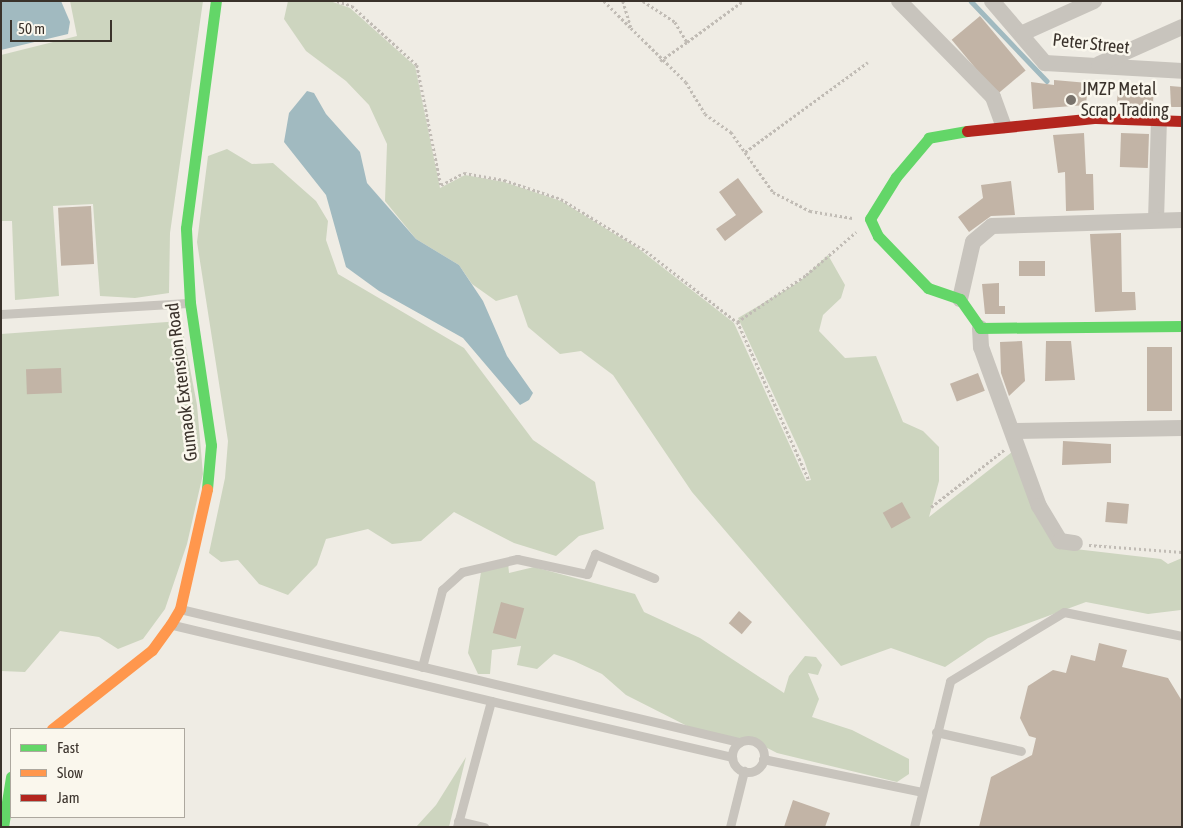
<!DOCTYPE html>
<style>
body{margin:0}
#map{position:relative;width:1183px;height:828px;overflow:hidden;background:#efece4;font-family:"Asap Condensed",sans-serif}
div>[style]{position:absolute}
.green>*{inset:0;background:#cdd5bf}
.water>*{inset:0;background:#a1bac0}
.stream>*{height:4.5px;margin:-2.25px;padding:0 2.25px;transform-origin:2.25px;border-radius:2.25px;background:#a1bac0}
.building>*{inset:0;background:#c2b4a6;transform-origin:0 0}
.path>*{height:2.5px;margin-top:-1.25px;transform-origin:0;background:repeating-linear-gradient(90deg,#c1bcb5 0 2.5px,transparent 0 5px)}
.lane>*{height:9px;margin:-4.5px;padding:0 4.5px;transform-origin:4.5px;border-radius:4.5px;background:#c8c4bd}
.lane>.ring{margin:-4.5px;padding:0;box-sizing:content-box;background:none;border:9px solid #c8c4bd;border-radius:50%}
.street>*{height:16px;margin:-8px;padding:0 8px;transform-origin:8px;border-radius:8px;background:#c8c4bd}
.fast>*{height:11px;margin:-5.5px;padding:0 5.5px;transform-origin:5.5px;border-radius:5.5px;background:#63d668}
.slow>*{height:11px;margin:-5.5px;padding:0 5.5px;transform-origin:5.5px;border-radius:5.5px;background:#ff974d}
.jam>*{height:11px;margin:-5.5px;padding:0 5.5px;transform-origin:5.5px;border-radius:5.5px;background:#b3261e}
.dots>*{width:14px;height:14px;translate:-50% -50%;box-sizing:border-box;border:2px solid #faf7ed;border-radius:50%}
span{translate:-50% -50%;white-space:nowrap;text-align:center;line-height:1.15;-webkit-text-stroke:5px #faf7ed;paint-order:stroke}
.street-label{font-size:18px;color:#3a322b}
.poi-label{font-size:18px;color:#3a322b}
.left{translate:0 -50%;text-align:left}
.frame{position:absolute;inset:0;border:2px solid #3a322b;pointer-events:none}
.legend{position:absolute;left:10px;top:728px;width:175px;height:90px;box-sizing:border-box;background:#faf7ed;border:1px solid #ada89f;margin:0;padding:6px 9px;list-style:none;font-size:15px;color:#3a322b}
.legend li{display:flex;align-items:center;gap:10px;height:25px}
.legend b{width:25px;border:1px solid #ada89f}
.scale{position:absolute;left:10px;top:20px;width:102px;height:22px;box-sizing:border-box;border:2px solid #3a322b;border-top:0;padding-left:6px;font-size:15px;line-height:18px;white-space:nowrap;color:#3a322b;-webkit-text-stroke:4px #faf7ed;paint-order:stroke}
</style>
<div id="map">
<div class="green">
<i style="clip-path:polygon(70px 1px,203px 1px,170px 233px,169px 293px,135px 298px,100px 296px,93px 204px,53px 206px,59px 296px,15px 300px,12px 221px,1px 221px,1px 55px,77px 36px)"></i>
<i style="clip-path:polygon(288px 1px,330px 1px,350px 8px,415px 66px,440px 188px,465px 175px,504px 182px,561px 201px,639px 249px,734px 323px,806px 481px,811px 480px,804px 460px,738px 318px,799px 282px,828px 255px,845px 285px,841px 298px,823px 315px,819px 331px,845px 358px,876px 356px,903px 422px,923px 431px,939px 447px,939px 481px,929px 517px,1012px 452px,1058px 547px,1161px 559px,1168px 564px,1182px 558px,1181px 610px,1148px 614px,1086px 602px,988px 638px,945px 667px,891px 648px,841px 666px,692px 492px,613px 375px,581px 351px,560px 354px,528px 327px,517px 295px,496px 301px,472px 284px,459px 265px,416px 239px,385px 201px,387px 144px,369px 105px,346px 81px,306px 51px,284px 19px)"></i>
<i style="clip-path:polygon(227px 149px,252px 164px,273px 163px,316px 201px,328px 221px,326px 240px,338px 274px,464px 348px,533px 440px,595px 482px,604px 529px,579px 536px,556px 556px,514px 543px,454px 512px,421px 541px,392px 544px,368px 529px,326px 539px,317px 565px,288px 595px,259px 584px,238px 560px,221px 562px,209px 553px,225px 478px,228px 441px,197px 242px,208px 156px)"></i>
<i style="clip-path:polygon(181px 321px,197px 405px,203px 474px,187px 544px,165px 609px,143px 639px,118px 649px,99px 637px,60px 631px,25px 672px,1px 671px,1px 334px)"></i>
<i style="clip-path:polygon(508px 563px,509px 573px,534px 567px,635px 594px,644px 612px,700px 638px,784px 693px,789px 676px,805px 656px,816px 657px,822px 665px,818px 675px,808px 673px,819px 699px,812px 717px,852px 730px,909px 759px,909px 774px,897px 782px,777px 753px,756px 742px,703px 734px,626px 695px,602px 674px,574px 661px,554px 654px,537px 669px,517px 665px,521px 646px,492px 650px,490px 674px,478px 674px,468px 653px,481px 572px)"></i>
<i style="clip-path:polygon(466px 757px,449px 827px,416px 827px,436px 805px)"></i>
</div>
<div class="water">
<i style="clip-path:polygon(1px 1px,61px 1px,70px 22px,68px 34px,1px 50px)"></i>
<i style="clip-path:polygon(307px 91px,314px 93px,326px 114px,360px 152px,367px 183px,416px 239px,459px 265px,483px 301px,507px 356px,533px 393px,529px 400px,520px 405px,463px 338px,379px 291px,346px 267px,326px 195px,284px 142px,289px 113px)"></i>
</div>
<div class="stream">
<i style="left:971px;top:1px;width:110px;rotate:46.5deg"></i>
</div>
<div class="building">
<i style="left:980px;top:16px;width:71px;height:37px;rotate:50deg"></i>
<i style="clip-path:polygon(1054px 80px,1088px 83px,1086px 105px,1033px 109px,1031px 82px,1054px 85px)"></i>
<i style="left:1118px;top:84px;width:36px;height:21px;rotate:3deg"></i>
<i style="clip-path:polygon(1170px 86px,1182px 87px,1181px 107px,1171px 107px)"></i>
<i style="clip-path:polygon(1084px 133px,1086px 174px,1093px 174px,1094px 210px,1066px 211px,1065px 172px,1058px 173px,1053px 135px)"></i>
<i style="left:1121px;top:133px;width:28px;height:34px;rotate:2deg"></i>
<i style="clip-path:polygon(738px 178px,763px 212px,725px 241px,716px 229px,736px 215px,719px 192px)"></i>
<i style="clip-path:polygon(1011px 181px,1015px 215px,991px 216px,969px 232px,958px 217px,983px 198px,981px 185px)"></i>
<i style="left:91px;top:206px;width:58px;height:33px;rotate:87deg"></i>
<i style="clip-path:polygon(1121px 233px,1122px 292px,1135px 292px,1136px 310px,1095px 312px,1090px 234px)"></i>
<i style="left:1019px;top:261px;width:26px;height:15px"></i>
<i style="clip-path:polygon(999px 283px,999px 306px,1005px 306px,1005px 314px,985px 314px,982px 284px)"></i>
<i style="clip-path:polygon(1022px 341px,1025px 381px,1009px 396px,1001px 373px,1000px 342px)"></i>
<i style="clip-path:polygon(1046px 341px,1071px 341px,1075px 380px,1045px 381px)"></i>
<i style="left:1147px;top:347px;width:25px;height:64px"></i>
<i style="left:61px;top:368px;width:25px;height:35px;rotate:88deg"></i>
<i style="left:978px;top:373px;width:19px;height:30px;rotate:69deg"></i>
<i style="clip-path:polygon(1063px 441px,1111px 444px,1111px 463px,1062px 465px)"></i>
<i style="left:902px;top:502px;width:18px;height:22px;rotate:61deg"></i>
<i style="left:1107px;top:502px;width:22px;height:20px;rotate:5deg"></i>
<i style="left:501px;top:602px;width:24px;height:32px;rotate:15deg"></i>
<i style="left:739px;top:611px;width:17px;height:16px;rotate:40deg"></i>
<i style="clip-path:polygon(1099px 643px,1127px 650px,1122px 667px,1168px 678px,1182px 701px,1182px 827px,979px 827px,991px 777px,1032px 755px,1036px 738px,1029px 736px,1020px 718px,1028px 686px,1053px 670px,1066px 673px,1071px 655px,1095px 661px)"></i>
<i style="clip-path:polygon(793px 800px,830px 813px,825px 827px,784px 827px)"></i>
</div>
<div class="path">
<i style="left:337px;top:1px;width:16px;rotate:18deg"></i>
<i style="left:352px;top:6px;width:88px;rotate:42.2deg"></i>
<i style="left:417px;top:65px;width:122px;rotate:78.7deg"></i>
<i style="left:441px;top:185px;width:26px;rotate:-28deg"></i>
<i style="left:464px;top:173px;width:41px;rotate:9.9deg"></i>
<i style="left:504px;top:180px;width:60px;rotate:18.4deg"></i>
<i style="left:561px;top:199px;width:100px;rotate:31.5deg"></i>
<i style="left:646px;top:251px;width:115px;rotate:38deg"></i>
<i style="left:604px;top:1px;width:37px;rotate:45deg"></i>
<i style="left:623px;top:1px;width:28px;rotate:73deg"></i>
<i style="left:631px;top:28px;width:77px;rotate:44.5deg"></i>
<i style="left:686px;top:82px;width:37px;rotate:59deg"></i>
<i style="left:705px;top:114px;width:32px;rotate:35deg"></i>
<i style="left:731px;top:132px;width:73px;rotate:55deg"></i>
<i style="left:773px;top:192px;width:42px;rotate:27.2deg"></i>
<i style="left:810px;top:211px;width:43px;rotate:9.5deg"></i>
<i style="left:643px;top:1px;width:38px;rotate:33deg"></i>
<i style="left:675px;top:22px;width:23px;rotate:59deg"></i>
<i style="left:687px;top:42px;width:69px;rotate:-36.2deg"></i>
<i style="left:660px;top:61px;width:33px;rotate:-35deg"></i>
<i style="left:745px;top:152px;width:152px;rotate:-36.2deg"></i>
<i style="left:808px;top:479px;width:172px;rotate:-114.3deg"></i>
<i style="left:737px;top:322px;width:83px;rotate:-34.3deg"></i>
<i style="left:806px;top:275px;width:66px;rotate:-40.7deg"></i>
<i style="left:931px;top:507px;width:93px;rotate:-38deg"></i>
<i style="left:1089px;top:545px;width:93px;rotate:4.3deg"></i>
</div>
<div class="lane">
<i style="left:1px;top:314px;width:187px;rotate:-3.4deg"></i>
<i style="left:180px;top:609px;width:575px;rotate:13.38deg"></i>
<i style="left:173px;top:625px;width:327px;rotate:13.4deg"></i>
<i style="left:491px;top:701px;width:131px;rotate:105.1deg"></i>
<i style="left:422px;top:667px;width:80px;rotate:-75.4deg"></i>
<i style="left:442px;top:590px;width:27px;rotate:-42deg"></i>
<i style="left:462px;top:572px;width:57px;rotate:-13.3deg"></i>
<i style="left:517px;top:559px;width:72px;rotate:12.1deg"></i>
<i style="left:587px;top:574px;width:22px;rotate:-68deg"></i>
<i style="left:595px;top:554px;width:64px;rotate:22.1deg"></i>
<i style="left:491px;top:701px;width:247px;rotate:13.1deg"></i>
<i style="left:936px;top:732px;width:87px;rotate:12.6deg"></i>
<i class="ring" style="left:732px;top:740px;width:23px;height:23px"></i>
<i style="left:763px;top:759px;width:162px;rotate:11.7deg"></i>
<i style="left:458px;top:821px;width:27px;rotate:13deg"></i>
<i style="left:730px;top:827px;width:58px;rotate:-76deg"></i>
<i style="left:914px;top:827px;width:150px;rotate:-76.1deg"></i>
<i style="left:950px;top:681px;width:133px;rotate:-31.2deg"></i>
<i style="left:1064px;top:612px;width:120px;rotate:11.5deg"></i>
</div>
<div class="street">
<i style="left:899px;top:1px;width:134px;rotate:45.6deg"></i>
<i style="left:993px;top:97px;width:30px;rotate:70deg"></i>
<i style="left:992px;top:1px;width:82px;rotate:49.5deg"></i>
<i style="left:1045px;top:63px;width:137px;rotate:3.3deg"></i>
<i style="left:1023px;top:33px;width:78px;rotate:-24.3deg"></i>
<i style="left:1099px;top:64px;width:91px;rotate:-24deg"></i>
<i style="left:1156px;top:220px;width:100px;rotate:-88.3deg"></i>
<i style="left:960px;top:299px;width:58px;rotate:-77.2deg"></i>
<i style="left:973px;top:242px;width:25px;rotate:-40deg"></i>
<i style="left:992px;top:226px;width:190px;rotate:-1.8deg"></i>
<i style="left:980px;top:328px;width:19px;rotate:87deg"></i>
<i style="left:981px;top:347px;width:169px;rotate:70deg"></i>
<i style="left:1039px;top:506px;width:41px;rotate:59deg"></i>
<i style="left:1060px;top:541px;width:15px;rotate:8deg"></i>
<i style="left:1014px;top:431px;width:168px;rotate:-1deg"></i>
</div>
<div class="fast">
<i style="left:967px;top:131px;width:39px;rotate:170deg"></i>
<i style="left:929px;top:138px;width:51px;rotate:130.2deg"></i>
<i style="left:896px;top:177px;width:49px;rotate:121.8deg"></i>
<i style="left:870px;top:219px;width:19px;rotate:65deg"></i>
<i style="left:878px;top:236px;width:72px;rotate:46.1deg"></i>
<i style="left:928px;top:288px;width:34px;rotate:19deg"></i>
<i style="left:960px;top:299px;width:35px;rotate:55deg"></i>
<i style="left:980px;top:328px;width:202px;rotate:-0.6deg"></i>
<i style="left:207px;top:489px;width:44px;rotate:-84.8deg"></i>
<i style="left:211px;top:445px;width:144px;rotate:-98.4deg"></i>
<i style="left:190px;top:303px;width:75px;rotate:-93.1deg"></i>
<i style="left:186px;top:228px;width:229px;rotate:-82.5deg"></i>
<i style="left:3px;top:827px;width:51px;rotate:-80.9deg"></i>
</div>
<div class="slow">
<i style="left:52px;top:729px;width:127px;rotate:-38.3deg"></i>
<i style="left:152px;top:650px;width:32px;rotate:-54deg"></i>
<i style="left:171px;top:624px;width:17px;rotate:-59deg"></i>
<i style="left:180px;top:609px;width:123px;rotate:-77.3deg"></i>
</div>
<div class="jam">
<i style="left:967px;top:131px;width:130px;rotate:-5.8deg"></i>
<i style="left:1096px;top:118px;width:86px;rotate:2deg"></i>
</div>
<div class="dots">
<i style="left:1071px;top:100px;background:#79736c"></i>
</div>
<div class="street-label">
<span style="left:1091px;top:44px;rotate:6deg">Peter Street</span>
<span style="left:182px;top:382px;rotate:-97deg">Gumaok Extension Road</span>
</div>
<div class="poi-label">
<span class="left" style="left:1081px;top:100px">JMZP Metal<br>Scrap Trading</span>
</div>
<div class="frame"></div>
<ul class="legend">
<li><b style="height:6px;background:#63d668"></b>Fast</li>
<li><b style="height:6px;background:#ff974d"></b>Slow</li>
<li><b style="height:6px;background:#b3261e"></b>Jam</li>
</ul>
<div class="scale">50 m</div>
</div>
